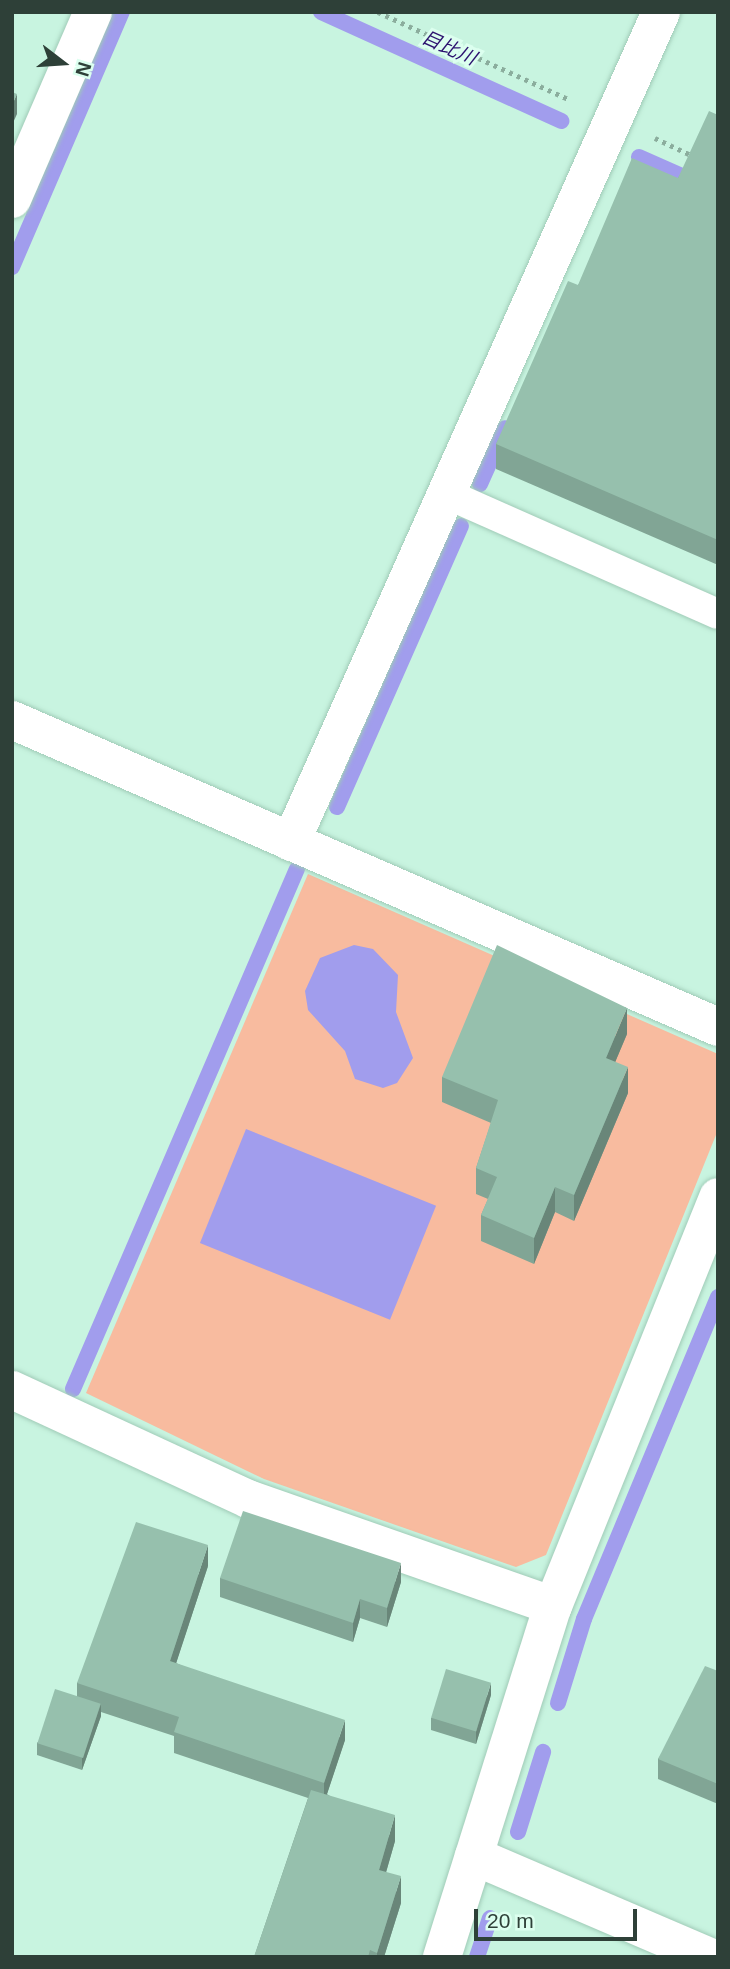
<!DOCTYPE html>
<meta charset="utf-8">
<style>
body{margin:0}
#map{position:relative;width:730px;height:1969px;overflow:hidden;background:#c8f4e0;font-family:Helvetica,"Noto Sans JP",sans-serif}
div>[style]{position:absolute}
.green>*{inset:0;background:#f8bb9f}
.water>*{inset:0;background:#a19ded;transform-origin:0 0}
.stream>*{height:16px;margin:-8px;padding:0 8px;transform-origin:8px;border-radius:8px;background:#a19ded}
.path>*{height:4.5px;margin-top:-2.25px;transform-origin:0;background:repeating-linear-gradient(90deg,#8bad9d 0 3.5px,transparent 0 8.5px)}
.roads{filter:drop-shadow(0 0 2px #a0cbb7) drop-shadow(0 0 2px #a0cbb7)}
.service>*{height:30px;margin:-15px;padding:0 15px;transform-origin:15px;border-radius:15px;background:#fff}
.minor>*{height:38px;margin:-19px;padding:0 19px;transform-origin:19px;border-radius:19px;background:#fff}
.wall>*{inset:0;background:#81a595}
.shaded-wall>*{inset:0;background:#698679}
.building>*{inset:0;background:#96c0ad;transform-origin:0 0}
span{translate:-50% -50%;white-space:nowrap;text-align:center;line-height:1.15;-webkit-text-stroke:6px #dcffef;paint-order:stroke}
.water-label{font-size:19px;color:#2c136f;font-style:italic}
.frame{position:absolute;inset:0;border:14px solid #2e4038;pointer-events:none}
.north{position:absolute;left:28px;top:28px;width:70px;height:70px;-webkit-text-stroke:5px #dcffef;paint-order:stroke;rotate:107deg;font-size:19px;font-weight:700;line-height:28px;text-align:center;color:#2e4038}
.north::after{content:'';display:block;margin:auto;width:24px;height:32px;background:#2e4038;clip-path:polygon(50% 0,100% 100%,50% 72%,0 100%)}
.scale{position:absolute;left:474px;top:1909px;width:163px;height:32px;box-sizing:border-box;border:4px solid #2e4038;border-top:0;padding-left:9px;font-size:21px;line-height:24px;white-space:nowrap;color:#2e4038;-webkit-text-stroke:5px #dcffef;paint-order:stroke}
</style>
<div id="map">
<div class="green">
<i style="clip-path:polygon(308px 874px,718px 1054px,718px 1130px,546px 1555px,516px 1567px,264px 1479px,86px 1393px)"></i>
</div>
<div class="water">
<i style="clip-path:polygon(354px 945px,373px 949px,398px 975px,396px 1012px,413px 1058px,397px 1083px,383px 1088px,355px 1079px,345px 1051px,308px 1010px,305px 991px,320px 958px)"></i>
<i style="left:246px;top:1129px;width:205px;height:123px;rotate:22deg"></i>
</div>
<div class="stream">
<i style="left:321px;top:12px;width:264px;rotate:24.4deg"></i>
<i style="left:639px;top:157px;width:86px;rotate:23.9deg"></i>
<i style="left:12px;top:267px;width:278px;rotate:-66.7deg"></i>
<i style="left:480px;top:484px;width:61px;rotate:-65.9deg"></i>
<i style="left:337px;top:807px;width:307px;rotate:-66.2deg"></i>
<i style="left:73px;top:1389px;width:566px;rotate:-66.7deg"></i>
<i style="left:558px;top:1703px;width:88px;rotate:-72.8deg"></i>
<i style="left:584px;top:1619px;width:349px;rotate:-67.4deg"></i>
<i style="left:518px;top:1832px;width:84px;rotate:-72.6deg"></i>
<i style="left:477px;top:1957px;width:41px;rotate:-71.6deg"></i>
</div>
<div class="path">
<i style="left:378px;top:12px;width:211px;rotate:24.6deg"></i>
<i style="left:655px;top:138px;width:44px;rotate:25.4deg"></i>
</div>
<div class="roads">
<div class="service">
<i style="left:447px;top:494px;width:296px;rotate:23.9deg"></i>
</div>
<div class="minor">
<i style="left:12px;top:199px;width:204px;rotate:-66.6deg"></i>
<i style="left:12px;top:720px;width:770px;rotate:23.5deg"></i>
<i style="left:291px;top:842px;width:909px;rotate:-65.97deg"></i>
<i style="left:12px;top:1390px;width:260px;rotate:24.8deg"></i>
<i style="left:248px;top:1499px;width:323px;rotate:19.3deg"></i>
<i style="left:474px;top:1856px;width:257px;rotate:23.2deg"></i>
<i style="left:442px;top:1957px;width:368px;rotate:-72.5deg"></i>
<i style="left:553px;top:1606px;width:441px;rotate:-68deg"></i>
</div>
</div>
<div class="wall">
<i style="clip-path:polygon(718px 115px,718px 565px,496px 469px,496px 444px,578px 285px,678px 178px)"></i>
<i style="clip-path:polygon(627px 1034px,615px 1062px,628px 1093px,574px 1221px,555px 1212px,534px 1264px,481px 1241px,481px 1215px,488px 1199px,476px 1194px,476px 1168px,491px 1123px,442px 1102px,442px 1077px)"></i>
<i style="clip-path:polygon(208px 1566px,176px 1663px,345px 1740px,327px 1794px,395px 1841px,386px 1872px,401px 1903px,384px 1957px,254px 1957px,308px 1798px,174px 1753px,174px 1736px,101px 1712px,101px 1716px,82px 1770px,37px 1755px,37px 1743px,77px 1696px,77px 1683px)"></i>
<i style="clip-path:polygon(220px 1578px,401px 1582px,387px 1627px,360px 1618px,353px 1642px,220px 1597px)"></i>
<i style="clip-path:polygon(718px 1671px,718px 1804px,658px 1779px,658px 1759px)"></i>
<i style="clip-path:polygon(491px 1695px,476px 1744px,431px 1730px,431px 1718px)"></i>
</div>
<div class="shaded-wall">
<i style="clip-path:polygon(17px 94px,17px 114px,12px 125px,12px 105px)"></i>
<i style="clip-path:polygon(627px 1008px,627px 1034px,606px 1084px,606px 1058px)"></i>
<i style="clip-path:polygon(628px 1067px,628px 1093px,574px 1221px,574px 1195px)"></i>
<i style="clip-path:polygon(555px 1187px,555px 1212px,534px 1264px,534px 1238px)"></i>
<i style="clip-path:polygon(208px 1545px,208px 1566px,170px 1682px,170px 1661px)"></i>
<i style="clip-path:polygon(401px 1563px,401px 1582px,387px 1627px,387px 1608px)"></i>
<i style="clip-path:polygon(360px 1599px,360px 1618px,353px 1642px,353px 1623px)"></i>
<i style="clip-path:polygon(491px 1683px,491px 1695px,476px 1744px,476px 1732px)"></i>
<i style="clip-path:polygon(101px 1704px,101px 1716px,82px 1770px,82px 1758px)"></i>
<i style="clip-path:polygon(345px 1720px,345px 1740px,324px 1803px,324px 1783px)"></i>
<i style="clip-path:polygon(395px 1815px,395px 1841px,379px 1897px,379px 1870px)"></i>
<i style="clip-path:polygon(401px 1876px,401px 1903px,384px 1957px,377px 1957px,377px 1953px)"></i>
</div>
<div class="building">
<i style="clip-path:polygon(12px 92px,17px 94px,12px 105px)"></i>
<i style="clip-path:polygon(709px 111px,718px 115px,718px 540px,496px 444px,568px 281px,578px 285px,632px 158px,678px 178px)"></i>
<i style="clip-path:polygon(497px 945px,627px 1008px,606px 1058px,628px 1067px,574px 1195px,555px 1187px,534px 1238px,481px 1215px,497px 1177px,476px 1168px,498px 1100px,442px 1077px)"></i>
<i style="clip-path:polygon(243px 1511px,401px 1563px,387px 1608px,360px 1599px,353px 1623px,220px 1578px)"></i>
<i style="clip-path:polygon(136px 1522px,208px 1545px,170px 1661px,345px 1720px,324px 1783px,174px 1732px,179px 1717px,77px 1683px)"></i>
<i style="clip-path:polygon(705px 1666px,718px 1671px,718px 1784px,658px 1759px)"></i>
<i style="left:446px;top:1669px;width:47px;height:51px;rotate:17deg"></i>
<i style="left:55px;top:1689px;width:48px;height:57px;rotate:18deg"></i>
<i style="clip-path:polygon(311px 1790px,395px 1815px,379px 1870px,401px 1876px,377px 1953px,370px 1950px,368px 1957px,254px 1957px)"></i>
</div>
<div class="water-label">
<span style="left:449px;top:48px;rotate:24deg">目比川</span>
</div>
<div class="frame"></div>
<div class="north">N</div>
<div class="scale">20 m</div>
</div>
